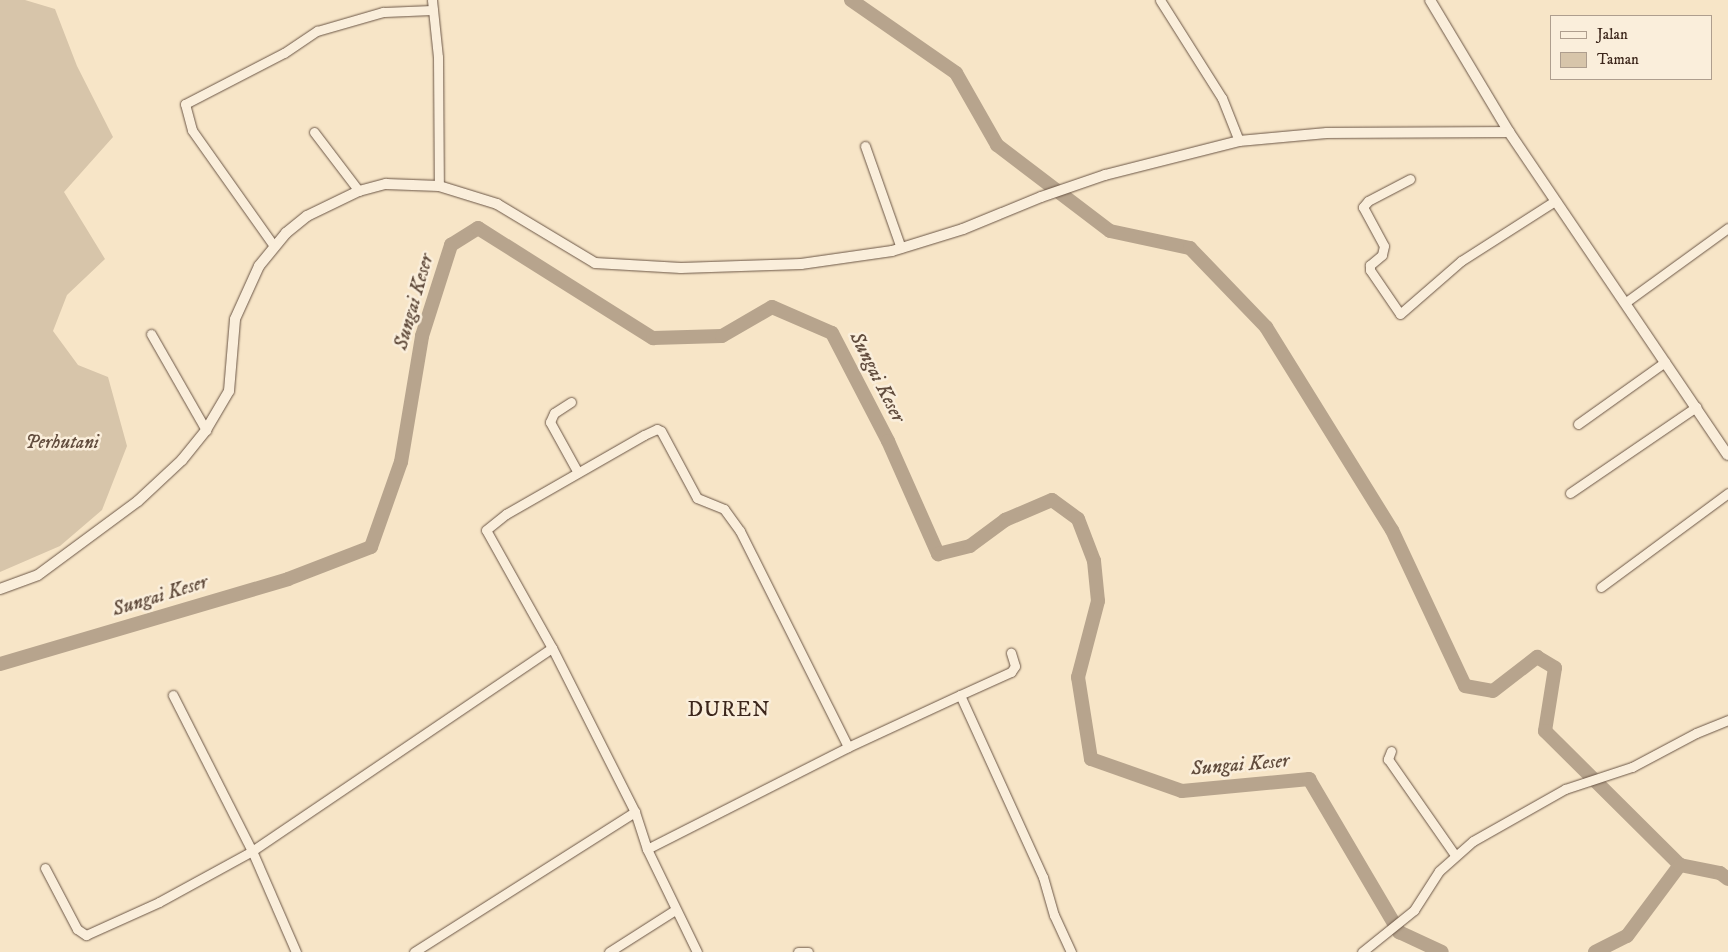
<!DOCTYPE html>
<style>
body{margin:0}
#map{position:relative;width:1728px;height:952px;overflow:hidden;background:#f7e5c7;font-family:"IM FELL DW Pica",serif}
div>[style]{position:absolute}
.green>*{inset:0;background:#d7c5aa}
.river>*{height:14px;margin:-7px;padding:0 7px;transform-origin:7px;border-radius:7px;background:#b7a48d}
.roads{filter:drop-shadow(0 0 1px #6b5646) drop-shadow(0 0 1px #6b5646)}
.minor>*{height:9px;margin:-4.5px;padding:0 4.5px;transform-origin:4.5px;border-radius:4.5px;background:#faeedb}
.tertiary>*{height:10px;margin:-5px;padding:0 5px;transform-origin:5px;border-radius:5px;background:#faeedb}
span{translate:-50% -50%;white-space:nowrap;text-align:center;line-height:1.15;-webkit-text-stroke:5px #faeedb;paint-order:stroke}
.park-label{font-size:19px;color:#634e3f;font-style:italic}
.water-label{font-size:20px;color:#614c3d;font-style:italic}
.quarter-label{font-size:21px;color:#3c261b;letter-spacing:1px}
.legend{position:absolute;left:1550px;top:15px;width:162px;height:65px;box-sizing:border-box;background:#faeedb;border:1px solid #ae9e8e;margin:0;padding:6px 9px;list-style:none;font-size:15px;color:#3c261b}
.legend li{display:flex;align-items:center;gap:10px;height:25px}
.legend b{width:25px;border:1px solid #ae9e8e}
</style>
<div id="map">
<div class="green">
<i style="clip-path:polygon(0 0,25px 0,55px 9px,77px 66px,113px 137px,64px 192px,105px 259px,67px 295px,53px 331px,78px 365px,108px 377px,127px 446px,102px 510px,60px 546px,0 572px)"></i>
</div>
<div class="river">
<i style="left:851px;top:0;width:128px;rotate:34.8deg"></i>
<i style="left:956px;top:73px;width:83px;rotate:60.3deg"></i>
<i style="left:997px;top:145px;width:142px;rotate:37.3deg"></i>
<i style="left:1110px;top:231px;width:82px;rotate:12deg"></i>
<i style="left:1190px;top:248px;width:110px;rotate:46.1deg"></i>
<i style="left:1266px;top:327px;width:239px;rotate:58.2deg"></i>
<i style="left:1392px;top:530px;width:172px;rotate:64.9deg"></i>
<i style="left:1465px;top:686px;width:28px;rotate:10deg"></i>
<i style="left:1493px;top:691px;width:56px;rotate:-37.7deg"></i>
<i style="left:1537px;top:657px;width:21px;rotate:31deg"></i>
<i style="left:1555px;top:668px;width:64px;rotate:99deg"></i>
<i style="left:1545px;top:731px;width:190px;rotate:44.8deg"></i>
<i style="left:0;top:664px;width:300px;rotate:-16.4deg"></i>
<i style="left:288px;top:579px;width:89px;rotate:-21.1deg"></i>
<i style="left:371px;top:547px;width:90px;rotate:-70.6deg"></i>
<i style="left:401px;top:462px;width:128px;rotate:-80.5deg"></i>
<i style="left:422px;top:336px;width:96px;rotate:-72.3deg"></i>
<i style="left:451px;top:245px;width:32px;rotate:-32deg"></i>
<i style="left:478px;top:228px;width:207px;rotate:32.2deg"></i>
<i style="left:653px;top:338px;width:69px;rotate:-1.7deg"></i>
<i style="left:722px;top:336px;width:58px;rotate:-30.1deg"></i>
<i style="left:772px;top:307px;width:65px;rotate:23.4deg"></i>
<i style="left:832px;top:333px;width:122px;rotate:62.6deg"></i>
<i style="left:888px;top:441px;width:124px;rotate:66.1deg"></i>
<i style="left:938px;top:554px;width:33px;rotate:-14deg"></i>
<i style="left:970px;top:546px;width:44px;rotate:-36.6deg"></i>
<i style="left:1005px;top:520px;width:51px;rotate:-23.1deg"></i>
<i style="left:1052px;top:500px;width:32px;rotate:36deg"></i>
<i style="left:1078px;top:519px;width:45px;rotate:69.1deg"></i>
<i style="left:1094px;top:561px;width:40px;rotate:84.3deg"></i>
<i style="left:1098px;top:601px;width:79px;rotate:104.7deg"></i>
<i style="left:1078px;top:677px;width:83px;rotate:81deg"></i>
<i style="left:1091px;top:759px;width:96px;rotate:19.4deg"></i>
<i style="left:1182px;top:791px;width:128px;rotate:-5.4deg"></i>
<i style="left:1309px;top:779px;width:178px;rotate:59.5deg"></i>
<i style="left:1399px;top:932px;width:47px;rotate:24.9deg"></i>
<i style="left:1595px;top:952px;width:36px;rotate:-27deg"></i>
<i style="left:1627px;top:936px;width:89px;rotate:-53.3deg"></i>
<i style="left:1680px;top:865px;width:41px;rotate:11.3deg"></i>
<i style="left:1720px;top:873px;width:10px;rotate:37deg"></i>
</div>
<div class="roads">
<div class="minor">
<i style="left:432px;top:0;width:57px;rotate:84deg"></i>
<i style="left:438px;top:57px;width:129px;rotate:89.6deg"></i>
<i style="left:1160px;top:0;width:116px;rotate:57.7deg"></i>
<i style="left:1222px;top:98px;width:46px;rotate:68.4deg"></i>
<i style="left:314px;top:132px;width:74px;rotate:52.7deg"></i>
<i style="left:865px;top:146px;width:108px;rotate:70.6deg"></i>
<i style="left:1410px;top:179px;width:47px;rotate:152.4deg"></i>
<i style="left:1368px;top:201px;width:8px;rotate:130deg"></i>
<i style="left:1363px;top:207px;width:44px;rotate:61.7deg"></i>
<i style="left:1384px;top:246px;width:9px;rotate:103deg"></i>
<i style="left:1382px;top:255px;width:16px;rotate:140deg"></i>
<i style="left:1370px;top:265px;width:5px;rotate:90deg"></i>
<i style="left:1370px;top:270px;width:53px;rotate:55.7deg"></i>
<i style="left:1400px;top:314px;width:81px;rotate:-41deg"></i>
<i style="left:1461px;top:261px;width:112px;rotate:-32.6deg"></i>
<i style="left:274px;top:246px;width:142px;rotate:-125.3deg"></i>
<i style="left:192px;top:130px;width:27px;rotate:-105deg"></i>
<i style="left:185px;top:104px;width:111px;rotate:-27.3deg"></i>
<i style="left:284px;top:53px;width:40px;rotate:-34deg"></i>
<i style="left:317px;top:31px;width:69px;rotate:-16.1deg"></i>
<i style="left:383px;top:12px;width:50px;rotate:-2.3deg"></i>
<i style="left:1626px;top:302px;width:126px;rotate:-36deg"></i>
<i style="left:151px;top:334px;width:111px;rotate:60.2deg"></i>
<i style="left:571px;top:402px;width:20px;rotate:147deg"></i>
<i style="left:554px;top:413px;width:10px;rotate:114deg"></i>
<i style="left:550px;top:422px;width:56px;rotate:61.1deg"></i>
<i style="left:1578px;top:424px;width:107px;rotate:-35.5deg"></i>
<i style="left:1570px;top:493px;width:153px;rotate:-34.3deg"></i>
<i style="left:1601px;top:587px;width:158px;rotate:-36.5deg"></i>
<i style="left:960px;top:695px;width:56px;rotate:-24.3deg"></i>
<i style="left:1011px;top:672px;width:7px;rotate:-56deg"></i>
<i style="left:1015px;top:666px;width:14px;rotate:-107deg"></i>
<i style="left:1391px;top:751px;width:9px;rotate:111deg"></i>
<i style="left:1388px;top:759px;width:117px;rotate:55.1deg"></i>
<i style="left:647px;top:849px;width:39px;rotate:-108deg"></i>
<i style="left:635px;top:812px;width:184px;rotate:-116.8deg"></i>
<i style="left:552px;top:648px;width:135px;rotate:-119.2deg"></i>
<i style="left:486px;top:530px;width:26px;rotate:-39deg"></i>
<i style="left:506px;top:514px;width:159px;rotate:-29.8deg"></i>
<i style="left:644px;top:435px;width:14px;rotate:-25deg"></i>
<i style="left:657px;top:429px;width:4px;rotate:27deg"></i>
<i style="left:661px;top:431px;width:76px;rotate:61.8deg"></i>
<i style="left:697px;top:498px;width:29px;rotate:22deg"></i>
<i style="left:724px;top:509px;width:27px;rotate:54deg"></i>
<i style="left:740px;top:531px;width:241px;rotate:63.4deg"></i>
<i style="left:45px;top:868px;width:69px;rotate:62.3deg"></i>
<i style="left:77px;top:929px;width:11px;rotate:34deg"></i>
<i style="left:86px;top:935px;width:80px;rotate:-24.3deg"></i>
<i style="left:159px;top:902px;width:106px;rotate:-28.7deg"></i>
<i style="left:252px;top:851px;width:175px;rotate:-116.9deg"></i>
<i style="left:296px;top:952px;width:110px;rotate:-113.5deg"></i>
<i style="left:252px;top:851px;width:362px;rotate:-34.1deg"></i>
<i style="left:414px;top:952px;width:262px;rotate:-32.4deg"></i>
<i style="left:609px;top:952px;width:78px;rotate:-32.5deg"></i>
<i style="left:697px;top:952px;width:114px;rotate:-115.9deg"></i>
<i style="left:647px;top:849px;width:225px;rotate:-26.9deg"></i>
<i style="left:848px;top:747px;width:123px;rotate:-24.9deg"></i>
<i style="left:960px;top:695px;width:200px;rotate:65.5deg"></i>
<i style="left:1043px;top:877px;width:40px;rotate:74deg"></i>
<i style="left:1054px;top:915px;width:41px;rotate:65.3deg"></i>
<i style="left:798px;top:952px;width:10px"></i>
<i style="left:1362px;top:952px;width:67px;rotate:-38.9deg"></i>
<i style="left:1414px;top:910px;width:46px;rotate:-57.3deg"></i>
<i style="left:1439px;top:871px;width:45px;rotate:-41.4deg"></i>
<i style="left:1473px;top:841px;width:106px;rotate:-29.5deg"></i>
<i style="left:1565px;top:789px;width:71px;rotate:-18.2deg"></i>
<i style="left:1632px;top:767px;width:72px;rotate:-28deg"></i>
<i style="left:1696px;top:733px;width:35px;rotate:-22deg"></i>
</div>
<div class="tertiary">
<i style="left:1430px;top:0;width:154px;rotate:59.1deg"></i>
<i style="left:1509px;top:132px;width:390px;rotate:55.9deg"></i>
<i style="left:0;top:589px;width:40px;rotate:-20.2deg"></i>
<i style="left:38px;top:575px;width:124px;rotate:-36.5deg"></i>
<i style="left:138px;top:501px;width:60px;rotate:-43deg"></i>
<i style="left:182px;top:460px;width:38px;rotate:-51deg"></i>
<i style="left:206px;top:430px;width:45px;rotate:-59.5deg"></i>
<i style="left:229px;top:391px;width:72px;rotate:-85.2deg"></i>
<i style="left:235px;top:319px;width:58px;rotate:-65.6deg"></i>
<i style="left:259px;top:266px;width:43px;rotate:-50.7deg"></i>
<i style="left:286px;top:233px;width:27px;rotate:-39deg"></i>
<i style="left:307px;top:216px;width:58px;rotate:-25.7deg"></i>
<i style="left:359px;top:191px;width:28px;rotate:-15deg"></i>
<i style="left:386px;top:184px;width:53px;rotate:2.2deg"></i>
<i style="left:439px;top:186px;width:61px;rotate:17.2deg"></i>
<i style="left:497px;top:204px;width:114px;rotate:31deg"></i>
<i style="left:595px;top:263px;width:86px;rotate:3.3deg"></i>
<i style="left:681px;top:268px;width:120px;rotate:-1.9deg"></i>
<i style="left:801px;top:264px;width:92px;rotate:-8.1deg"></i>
<i style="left:892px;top:251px;width:74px;rotate:-17.2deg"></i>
<i style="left:963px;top:229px;width:84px;rotate:-22.3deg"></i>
<i style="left:1041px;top:197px;width:68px;rotate:-19deg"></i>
<i style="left:1105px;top:175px;width:138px;rotate:-14.2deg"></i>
<i style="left:1239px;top:141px;width:88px;rotate:-5.2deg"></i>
<i style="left:1327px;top:133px;width:182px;rotate:-0.3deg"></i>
</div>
</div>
<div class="park-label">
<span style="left:62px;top:443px">Perhutani</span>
</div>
<div class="water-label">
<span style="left:414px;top:302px;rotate:-74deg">Sungai Keser</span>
<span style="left:877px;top:377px;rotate:63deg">Sungai Keser</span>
<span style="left:160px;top:596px;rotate:-17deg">Sungai Keser</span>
<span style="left:1240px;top:765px;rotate:-5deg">Sungai Keser</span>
</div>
<div class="quarter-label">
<span style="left:729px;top:710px">DUREN</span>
</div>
<ul class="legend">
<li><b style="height:6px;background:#faeedb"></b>Jalan</li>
<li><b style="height:14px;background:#d7c5aa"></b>Taman</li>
</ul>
</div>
